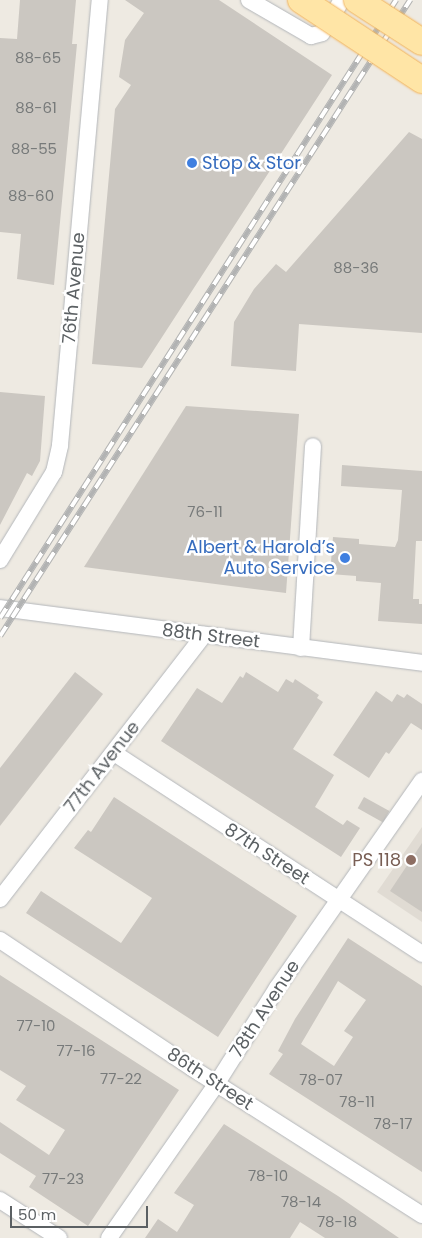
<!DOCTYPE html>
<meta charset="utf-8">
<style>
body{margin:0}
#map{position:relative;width:422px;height:1238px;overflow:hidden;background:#eeeae2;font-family:Poppins,sans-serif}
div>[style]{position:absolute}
.education>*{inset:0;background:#e0dbd3}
.building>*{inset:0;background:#cbc7c1;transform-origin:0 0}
.roads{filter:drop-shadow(0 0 1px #b3b6ba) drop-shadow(0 0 1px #b3b6ba)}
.street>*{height:16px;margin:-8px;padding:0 8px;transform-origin:8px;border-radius:8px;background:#fff}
.rail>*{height:5.5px;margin-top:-2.75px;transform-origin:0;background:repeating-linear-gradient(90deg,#fff 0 11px,#b2b3b3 0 22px);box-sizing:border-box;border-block:1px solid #b2b3b3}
.bridges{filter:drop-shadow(0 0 1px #f4b355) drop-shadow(0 0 1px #f4b355)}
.primary-bridge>*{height:26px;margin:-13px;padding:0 13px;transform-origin:13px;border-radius:13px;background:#ffe5a6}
.dots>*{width:14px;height:14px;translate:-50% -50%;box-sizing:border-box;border:2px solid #fff;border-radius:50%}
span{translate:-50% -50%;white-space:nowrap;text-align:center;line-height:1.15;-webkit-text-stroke:5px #fff;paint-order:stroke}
.number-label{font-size:15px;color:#777a7a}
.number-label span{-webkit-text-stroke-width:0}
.shop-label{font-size:18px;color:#366cbe}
.left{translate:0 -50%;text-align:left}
.right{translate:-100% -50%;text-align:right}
.street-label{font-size:18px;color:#5b6063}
.education-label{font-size:18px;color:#785e54}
.scale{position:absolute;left:10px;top:1206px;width:138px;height:22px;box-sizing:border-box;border:2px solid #5b6063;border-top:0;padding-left:6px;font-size:15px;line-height:18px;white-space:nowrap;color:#5b6063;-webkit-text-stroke:4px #fff;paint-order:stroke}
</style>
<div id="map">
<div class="education">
<i style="clip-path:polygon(422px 827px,422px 922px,377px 892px)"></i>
</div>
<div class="building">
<i style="clip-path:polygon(20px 0,76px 0,72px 44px,77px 44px,54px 285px,17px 279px,21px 234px,0 232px,0 38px,17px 39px)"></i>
<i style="clip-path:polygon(125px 0,219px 0,332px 75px,142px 368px,92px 364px,115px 109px,131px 85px,119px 77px,125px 40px,144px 13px)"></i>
<i style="clip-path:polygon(409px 132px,422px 139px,422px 333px,299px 324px,296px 371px,231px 366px,234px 322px,254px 289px,276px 264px,286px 272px)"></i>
<i style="clip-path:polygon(0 392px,45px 396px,40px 461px,32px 476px,27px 473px,0 525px)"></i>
<i style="clip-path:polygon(186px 406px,299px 414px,286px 593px,84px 567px)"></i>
<i style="clip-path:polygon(342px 465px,422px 471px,422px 541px,416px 541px,413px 599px,419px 599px,419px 604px,422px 604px,422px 624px,378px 621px,381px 583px,356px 581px,356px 576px,330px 574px,333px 537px,359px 539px,359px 544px,395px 547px,398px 540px,402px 490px,341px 486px)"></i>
<i style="clip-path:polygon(75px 672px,103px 694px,0 826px,0 768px)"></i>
<i style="clip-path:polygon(246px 672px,278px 692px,286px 679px,293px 683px,295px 679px,319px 695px,317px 698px,323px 702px,293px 749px,334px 775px,315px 807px,343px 825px,347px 820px,360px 828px,341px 857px,161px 741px,197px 688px,222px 703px,240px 676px,243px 678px)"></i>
<i style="clip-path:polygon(376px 691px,392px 702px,397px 694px,404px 698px,407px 694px,422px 704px,422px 730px,411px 723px,389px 754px,386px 752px,369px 778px,333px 755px)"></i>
<i style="clip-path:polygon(114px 797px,297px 916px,218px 1037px,26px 913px,41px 891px,121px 943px,152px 898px,74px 848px,88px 830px,91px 832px)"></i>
<i style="left:364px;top:797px;width:29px;height:13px;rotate:29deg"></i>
<i style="clip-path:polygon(422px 843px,422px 912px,390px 891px)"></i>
<i style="clip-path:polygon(evenodd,348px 938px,422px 986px,422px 1172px,269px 1074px,283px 1054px,278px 1051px,295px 1019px,348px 938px,338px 981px,366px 1000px,344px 1031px,353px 1037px,334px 1066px,301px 1044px,338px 981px)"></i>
<i style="clip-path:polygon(0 975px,179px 1090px,88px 1226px,29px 1187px,36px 1176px,0 1153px,0 1122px,49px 1155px,65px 1130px,16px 1100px,26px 1086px,0 1070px)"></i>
<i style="clip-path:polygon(224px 1124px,338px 1196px,399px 1238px,325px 1238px,300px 1222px,290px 1238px,145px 1238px,158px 1219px,177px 1232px,194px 1205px,174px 1193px)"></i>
</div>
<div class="roads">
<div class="street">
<i style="left:249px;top:0;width:72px;rotate:30.1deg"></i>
<i style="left:311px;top:36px;width:11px;rotate:-15deg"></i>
<i style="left:322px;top:33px;width:39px;rotate:-59deg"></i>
<i style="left:0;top:560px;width:103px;rotate:-58.5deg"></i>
<i style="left:54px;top:472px;width:28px;rotate:-77deg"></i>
<i style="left:60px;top:445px;width:447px;rotate:-84.9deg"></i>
<i style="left:0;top:608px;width:426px;rotate:7.4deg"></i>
<i style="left:301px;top:648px;width:202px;rotate:-86.6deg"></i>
<i style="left:114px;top:753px;width:368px;rotate:33.1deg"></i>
<i style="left:0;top:899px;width:334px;rotate:-52.3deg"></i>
<i style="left:0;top:940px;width:231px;rotate:33.7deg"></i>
<i style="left:192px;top:1068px;width:273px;rotate:32.6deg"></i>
<i style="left:0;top:1200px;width:70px;rotate:32.8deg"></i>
<i style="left:109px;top:1238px;width:189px;rotate:-55.1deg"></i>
<i style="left:217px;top:1083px;width:112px;rotate:-57.7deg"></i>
<i style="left:277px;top:988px;width:253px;rotate:-55deg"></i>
</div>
</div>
<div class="rail">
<i style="left:0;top:618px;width:734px;rotate:-57.35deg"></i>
<i style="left:0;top:636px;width:757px;rotate:-57.19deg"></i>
</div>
<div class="bridges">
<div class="primary-bridge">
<i style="left:301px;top:0;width:145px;rotate:33.5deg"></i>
<i style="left:357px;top:0;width:77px;rotate:32.9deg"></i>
</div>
</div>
<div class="dots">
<i style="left:192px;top:163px;background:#3f7fe0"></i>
<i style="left:345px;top:558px;background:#3f7fe0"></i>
<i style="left:411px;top:860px;background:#8d6e63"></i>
</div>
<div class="number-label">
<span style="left:38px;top:58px">88-65</span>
<span style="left:36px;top:108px">88-61</span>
<span style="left:34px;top:149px">88-55</span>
<span style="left:31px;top:196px">88-60</span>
<span style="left:356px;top:268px">88-36</span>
<span style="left:205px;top:512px">76-11</span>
<span style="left:36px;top:1026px">77-10</span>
<span style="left:76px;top:1051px">77-16</span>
<span style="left:121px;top:1079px">77-22</span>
<span style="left:321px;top:1080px">78-07</span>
<span style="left:357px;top:1102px">78-11</span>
<span style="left:393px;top:1124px">78-17</span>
<span style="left:268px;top:1176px">78-10</span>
<span style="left:63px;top:1179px">77-23</span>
<span style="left:301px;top:1202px">78-14</span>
<span style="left:337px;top:1222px">78-18</span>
</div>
<div class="shop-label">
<span class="left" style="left:202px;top:163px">Stop &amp; Stor</span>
<span class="right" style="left:335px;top:558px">Albert &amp; Harold’s<br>Auto Service</span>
</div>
<div class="street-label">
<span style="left:74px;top:288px;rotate:-85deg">76th Avenue</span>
<span style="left:211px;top:636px;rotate:7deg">88th Street</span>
<span style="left:102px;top:767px;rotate:-52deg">77th Avenue</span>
<span style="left:267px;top:854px;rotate:33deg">87th Street</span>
<span style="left:265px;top:1009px;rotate:-57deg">78th Avenue</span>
<span style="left:210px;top:1079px;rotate:33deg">86th Street</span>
</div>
<div class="education-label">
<span class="right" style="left:401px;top:860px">PS 118</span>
</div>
<div class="scale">50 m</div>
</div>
